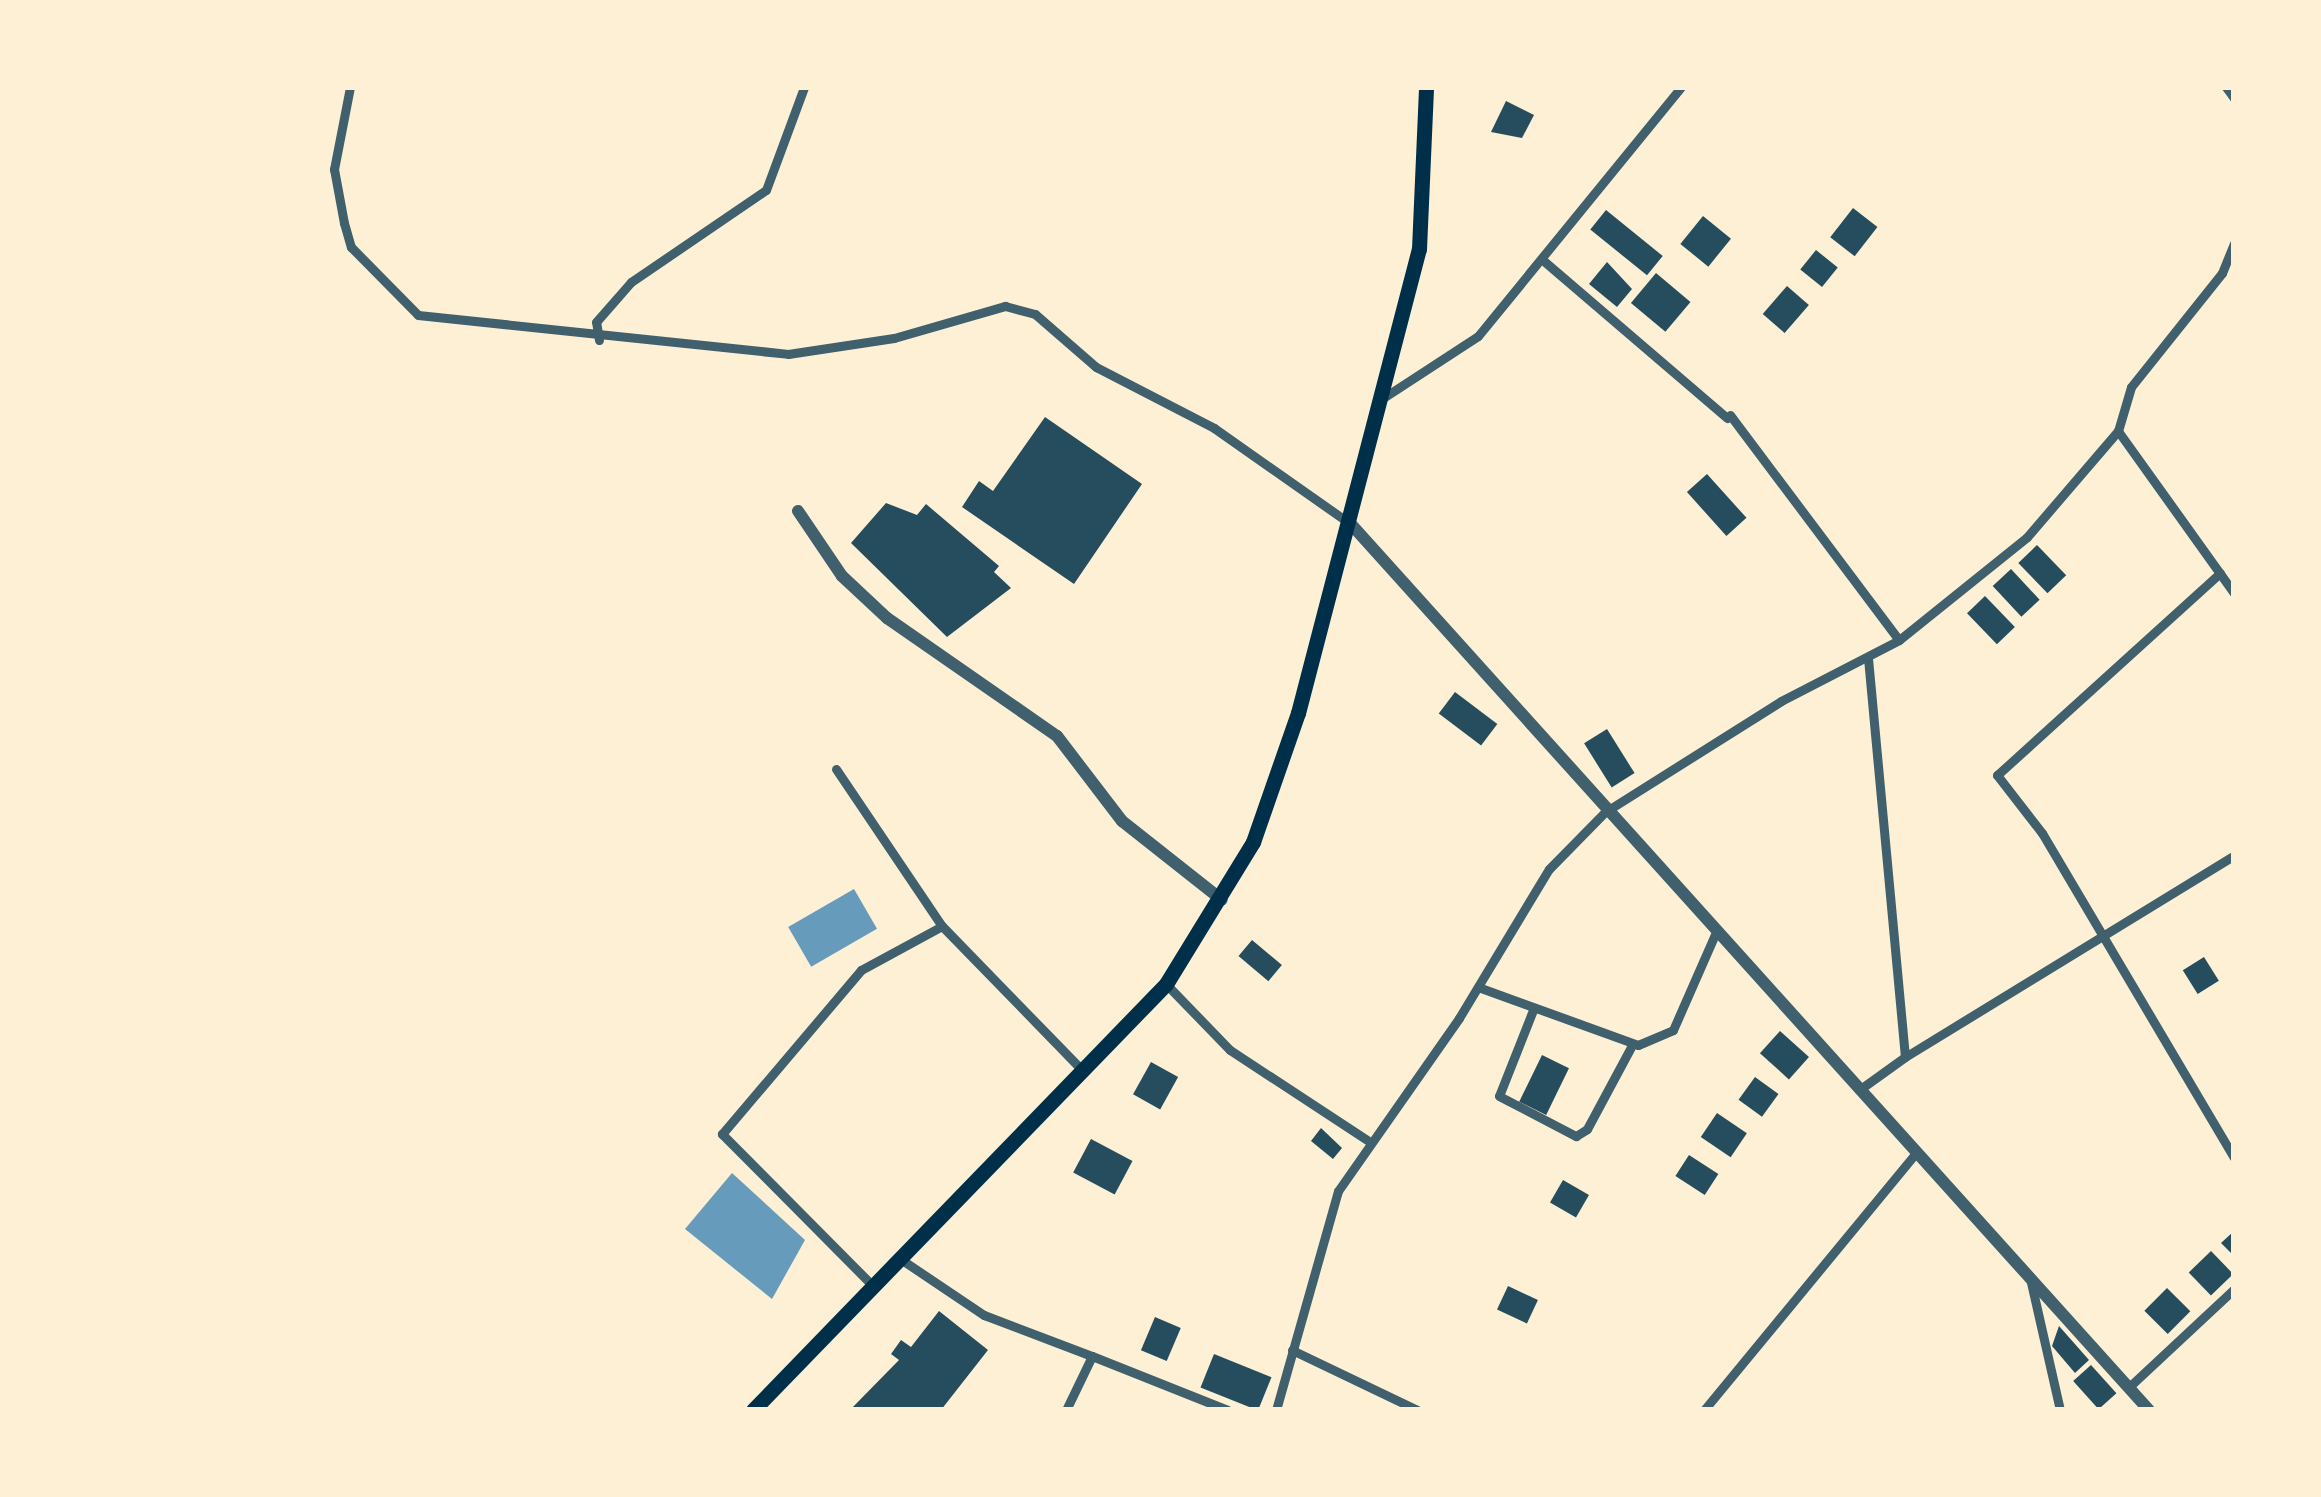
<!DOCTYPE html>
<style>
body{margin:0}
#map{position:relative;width:2321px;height:1497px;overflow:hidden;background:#fdf0d5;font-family:Cabin,sans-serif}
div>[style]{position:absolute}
.water>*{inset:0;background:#669bbc;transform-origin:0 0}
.building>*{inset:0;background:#264d5e;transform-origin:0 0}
.minor>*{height:9px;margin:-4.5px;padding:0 4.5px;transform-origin:4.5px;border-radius:4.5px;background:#3f606c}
.tertiary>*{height:12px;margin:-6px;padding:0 6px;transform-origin:6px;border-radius:6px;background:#3f606c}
.primary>*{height:15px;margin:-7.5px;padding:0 7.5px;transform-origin:7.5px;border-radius:7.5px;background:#003049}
span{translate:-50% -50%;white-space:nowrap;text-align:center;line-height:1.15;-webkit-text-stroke:10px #fdf0d5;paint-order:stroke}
.frame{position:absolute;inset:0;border:90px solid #fdf0d5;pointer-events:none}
</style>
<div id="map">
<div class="water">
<i style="left:854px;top:889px;width:46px;height:76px;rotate:60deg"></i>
<i style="clip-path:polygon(732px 1173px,805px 1240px,772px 1299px,685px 1229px)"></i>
</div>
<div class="building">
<i style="clip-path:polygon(1506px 101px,1534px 115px,1522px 138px,1491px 132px)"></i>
<i style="left:1853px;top:208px;width:31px;height:37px;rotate:38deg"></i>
<i style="left:1606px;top:210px;width:73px;height:25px;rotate:39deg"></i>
<i style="left:1703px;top:216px;width:36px;height:36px;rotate:39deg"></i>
<i style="left:1816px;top:250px;width:28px;height:25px;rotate:39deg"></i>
<i style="clip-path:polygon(1607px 262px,1632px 289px,1617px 307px,1589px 284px)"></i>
<i style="left:1656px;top:273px;width:45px;height:39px;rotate:40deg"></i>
<i style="left:1787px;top:286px;width:29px;height:37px;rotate:41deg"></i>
<i style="clip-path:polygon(1045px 417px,1142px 484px,1074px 584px,962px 507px,979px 481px,993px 491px)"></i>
<i style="left:1707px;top:474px;width:59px;height:27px;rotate:48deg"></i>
<i style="clip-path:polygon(886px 503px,917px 515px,926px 504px,999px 566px,994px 572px,1011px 588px,947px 637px,851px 543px)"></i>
<i style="left:2037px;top:545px;width:42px;height:26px;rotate:46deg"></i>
<i style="left:2011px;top:569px;width:42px;height:25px;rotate:47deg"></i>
<i style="left:1985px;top:596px;width:43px;height:25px;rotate:46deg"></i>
<i style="left:1455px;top:692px;width:53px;height:27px;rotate:37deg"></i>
<i style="left:1607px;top:729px;width:52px;height:27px;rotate:58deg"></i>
<i style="left:1252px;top:940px;width:39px;height:21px;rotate:40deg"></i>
<i style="left:2204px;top:957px;width:28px;height:25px;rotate:58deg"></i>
<i style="left:1780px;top:1031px;width:39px;height:30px;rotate:42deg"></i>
<i style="left:1542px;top:1055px;width:30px;height:52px;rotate:26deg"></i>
<i style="left:1151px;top:1062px;width:31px;height:37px;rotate:29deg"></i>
<i style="left:1755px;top:1077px;width:29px;height:28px;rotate:36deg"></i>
<i style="left:1717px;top:1113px;width:36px;height:29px;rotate:34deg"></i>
<i style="clip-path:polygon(1321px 1128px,1342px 1148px,1333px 1159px,1311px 1141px)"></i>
<i style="left:1091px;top:1139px;width:47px;height:38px;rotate:28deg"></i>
<i style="left:1689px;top:1155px;width:35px;height:25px;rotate:33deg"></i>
<i style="left:1563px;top:1180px;width:30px;height:26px;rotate:30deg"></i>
<i style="clip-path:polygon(2234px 1231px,2234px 1256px,2221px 1243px)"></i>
<i style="left:2211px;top:1251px;width:32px;height:31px;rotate:46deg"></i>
<i style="left:1508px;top:1286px;width:33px;height:26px;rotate:25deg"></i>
<i style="left:2167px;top:1288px;width:33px;height:32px;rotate:45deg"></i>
<i style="clip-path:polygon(939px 1311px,988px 1350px,941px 1410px,850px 1410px,899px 1360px,891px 1354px,901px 1340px,911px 1347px)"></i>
<i style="left:1155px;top:1317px;width:28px;height:36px;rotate:23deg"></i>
<i style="clip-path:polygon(2059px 1326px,2089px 1360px,2075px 1373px,2052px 1346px)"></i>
<i style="left:1214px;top:1354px;width:62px;height:36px;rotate:22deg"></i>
<i style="left:2091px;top:1365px;width:38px;height:24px;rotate:48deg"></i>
</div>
<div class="minor">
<i style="left:350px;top:87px;width:84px;rotate:101deg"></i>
<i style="left:334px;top:169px;width:55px;rotate:79.5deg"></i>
<i style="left:344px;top:223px;width:25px;rotate:74deg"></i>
<i style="left:351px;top:247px;width:95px;rotate:45.4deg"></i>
<i style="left:418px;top:315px;width:372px;rotate:6deg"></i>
<i style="left:788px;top:354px;width:107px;rotate:-8.6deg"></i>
<i style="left:894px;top:338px;width:116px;rotate:-16.1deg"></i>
<i style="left:1005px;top:306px;width:31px;rotate:15deg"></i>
<i style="left:1035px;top:314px;width:81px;rotate:41deg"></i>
<i style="left:1096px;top:367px;width:133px;rotate:27.3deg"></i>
<i style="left:1214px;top:428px;width:165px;rotate:35.1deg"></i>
<i style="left:2226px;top:87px;width:14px;rotate:54deg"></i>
<i style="left:1545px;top:262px;width:240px;rotate:40.6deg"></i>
<i style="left:599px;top:340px;width:18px;rotate:-99deg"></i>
<i style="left:596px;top:322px;width:53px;rotate:-48.8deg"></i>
<i style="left:631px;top:282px;width:163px;rotate:-34.3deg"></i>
<i style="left:766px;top:190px;width:110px;rotate:-69.7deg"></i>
<i style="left:1383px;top:398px;width:113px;rotate:-33.1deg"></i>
<i style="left:1478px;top:336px;width:321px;rotate:-50.8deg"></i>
<i style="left:1730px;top:415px;width:281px;rotate:53.1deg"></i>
<i style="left:2118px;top:431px;width:199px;rotate:54.4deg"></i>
<i style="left:2220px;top:573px;width:301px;rotate:137.8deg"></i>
<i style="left:1997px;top:775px;width:73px;rotate:52.2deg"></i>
<i style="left:2042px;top:833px;width:377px;rotate:59.4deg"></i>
<i style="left:836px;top:769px;width:189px;rotate:56deg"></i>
<i style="left:1166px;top:984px;width:92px;rotate:45.9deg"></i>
<i style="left:1230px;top:1050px;width:164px;rotate:33.3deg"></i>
<i style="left:1478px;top:987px;width:170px;rotate:19.9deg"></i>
<i style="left:1638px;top:1045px;width:38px;rotate:-23deg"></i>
<i style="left:1673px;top:1030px;width:107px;rotate:-66.3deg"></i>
<i style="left:1533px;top:1010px;width:92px;rotate:111.6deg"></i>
<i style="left:1499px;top:1096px;width:87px;rotate:27.5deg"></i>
<i style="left:1576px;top:1136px;width:13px;rotate:-32deg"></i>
<i style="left:1587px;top:1129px;width:95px;rotate:-61.8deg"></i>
<i style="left:1905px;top:1057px;width:386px;rotate:-31.5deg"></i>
<i style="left:1859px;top:1090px;width:57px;rotate:-35.7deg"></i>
<i style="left:1905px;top:1057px;width:399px;rotate:-95.3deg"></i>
<i style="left:902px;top:1260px;width:99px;rotate:33.9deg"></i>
<i style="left:984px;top:1315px;width:116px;rotate:20.8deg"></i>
<i style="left:2030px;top:1278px;width:135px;rotate:77.2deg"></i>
<i style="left:874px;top:1287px;width:216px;rotate:-134.8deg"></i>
<i style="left:722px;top:1134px;width:215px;rotate:-49.7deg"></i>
<i style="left:861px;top:970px;width:92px;rotate:-28.5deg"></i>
<i style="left:942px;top:926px;width:204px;rotate:45.8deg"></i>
<i style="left:1292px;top:1350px;width:139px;rotate:25.6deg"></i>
<i style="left:2129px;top:1387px;width:144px;rotate:-43deg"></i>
<i style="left:1066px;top:1410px;width:60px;rotate:-64.3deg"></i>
<i style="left:1092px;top:1356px;width:146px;rotate:21.7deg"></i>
<i style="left:1276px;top:1410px;width:228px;rotate:-74.2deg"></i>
<i style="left:1338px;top:1191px;width:211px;rotate:-55deg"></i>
<i style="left:1459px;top:1018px;width:174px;rotate:-58.9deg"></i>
<i style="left:1549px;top:869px;width:80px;rotate:-45.5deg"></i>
<i style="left:1605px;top:812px;width:208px;rotate:-32.2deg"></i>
<i style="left:1781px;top:701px;width:133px;rotate:-27.3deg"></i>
<i style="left:1899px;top:640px;width:164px;rotate:-38.8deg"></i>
<i style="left:2027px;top:537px;width:140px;rotate:-49.4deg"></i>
<i style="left:2118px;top:431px;width:46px;rotate:-73.5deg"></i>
<i style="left:2131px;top:387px;width:146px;rotate:-51.4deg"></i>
<i style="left:2222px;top:273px;width:32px;rotate:-68deg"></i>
<i style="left:1704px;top:1410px;width:335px;rotate:-50.5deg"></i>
</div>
<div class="tertiary">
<i style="left:798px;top:511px;width:78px;rotate:55.9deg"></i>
<i style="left:842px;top:576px;width:62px;rotate:43deg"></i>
<i style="left:887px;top:618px;width:207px;rotate:34.8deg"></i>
<i style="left:1057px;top:736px;width:107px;rotate:52.6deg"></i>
<i style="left:1122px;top:821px;width:127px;rotate:38.3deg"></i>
<i style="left:1350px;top:523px;width:1194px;rotate:47.99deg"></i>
</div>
<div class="primary">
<i style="left:753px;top:1410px;width:593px;rotate:-45.89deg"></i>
<i style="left:1166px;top:984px;width:167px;rotate:-58.5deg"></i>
<i style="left:1253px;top:842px;width:137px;rotate:-70.8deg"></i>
<i style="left:1298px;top:713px;width:480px;rotate:-75.4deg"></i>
<i style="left:1419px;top:249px;width:162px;rotate:-87.5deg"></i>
</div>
<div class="frame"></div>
</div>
